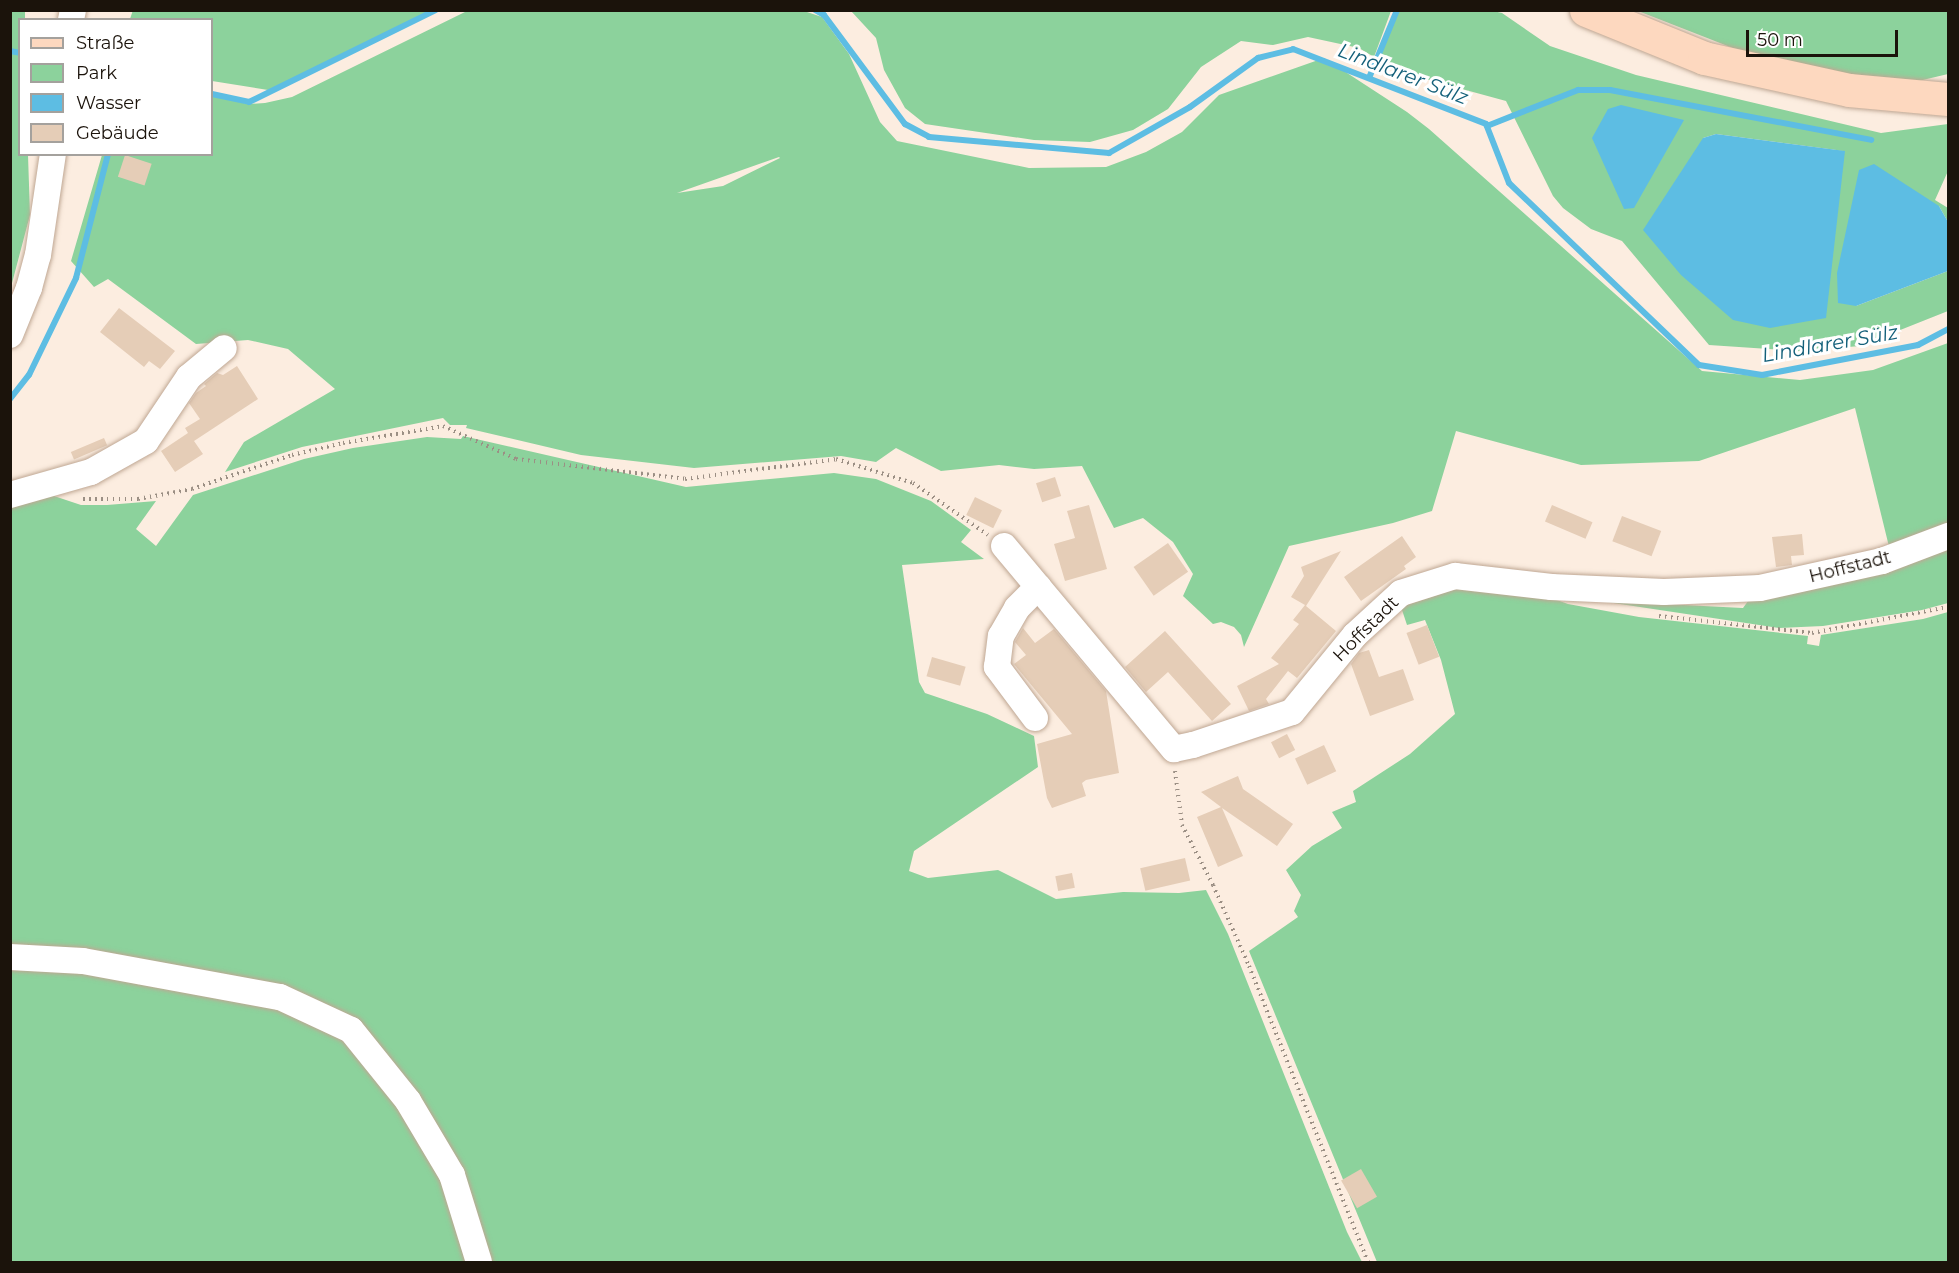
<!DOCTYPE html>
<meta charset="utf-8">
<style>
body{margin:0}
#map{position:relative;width:1959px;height:1273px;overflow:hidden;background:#fcede0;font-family:Montserrat,sans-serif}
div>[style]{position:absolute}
.green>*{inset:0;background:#8cd29c}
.water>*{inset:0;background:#5dbde3}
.stream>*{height:6px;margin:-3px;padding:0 3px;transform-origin:3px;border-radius:3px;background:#5dbde3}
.building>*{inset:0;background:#e5cdb7;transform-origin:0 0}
.path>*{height:4px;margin-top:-2px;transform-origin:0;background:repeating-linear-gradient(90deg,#9b8f84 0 1.5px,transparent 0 6px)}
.roads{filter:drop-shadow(0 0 2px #bfa793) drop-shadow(0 0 2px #bfa793)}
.minor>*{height:26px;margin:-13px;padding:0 13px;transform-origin:13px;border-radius:13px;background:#fff}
.major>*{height:33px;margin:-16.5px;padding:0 16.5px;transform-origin:16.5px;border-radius:16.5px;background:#fdd8bf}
span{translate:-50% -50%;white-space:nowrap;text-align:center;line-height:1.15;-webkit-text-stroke:6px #fff;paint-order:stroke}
.street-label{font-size:18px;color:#1b130b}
.water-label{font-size:20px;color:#14607a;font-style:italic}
.frame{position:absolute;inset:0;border:12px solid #1b130b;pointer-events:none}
.legend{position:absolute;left:18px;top:18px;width:195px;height:138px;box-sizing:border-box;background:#fff;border:2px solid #a4a19d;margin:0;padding:8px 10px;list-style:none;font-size:18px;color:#1b130b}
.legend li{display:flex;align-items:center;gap:12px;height:30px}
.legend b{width:30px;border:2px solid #a4a19d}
.scale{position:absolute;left:1746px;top:30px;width:152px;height:27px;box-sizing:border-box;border:3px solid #1b130b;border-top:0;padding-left:8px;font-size:18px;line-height:21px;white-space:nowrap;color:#1b130b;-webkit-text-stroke:4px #fff;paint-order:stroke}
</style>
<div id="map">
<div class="green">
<i style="clip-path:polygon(11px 10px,25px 11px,25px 19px,20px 20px,20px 154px,28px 155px,30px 215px,11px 287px)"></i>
<i style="clip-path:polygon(133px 10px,435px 10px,435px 11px,285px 85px,268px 90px,212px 81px,212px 20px,130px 19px)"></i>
<i style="clip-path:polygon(evenodd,467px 11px,804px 11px,822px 17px,849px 54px,880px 122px,897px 141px,1029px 168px,1106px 167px,1146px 152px,1182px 132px,1219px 95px,1324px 58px,1407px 112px,1429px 129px,1702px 371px,1800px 380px,1873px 370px,1948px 343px,1948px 603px,1922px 610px,1823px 626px,1779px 628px,1554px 594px,1664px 604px,1743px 608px,1751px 597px,1894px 567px,1855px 408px,1699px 461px,1581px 465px,1456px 431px,1432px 511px,1393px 523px,1289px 546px,1244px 647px,1241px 635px,1234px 627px,1221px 622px,1213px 624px,1183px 596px,1193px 574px,1173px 542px,1143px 518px,1114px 528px,1082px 466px,1034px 469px,999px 465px,941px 471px,896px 448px,876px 462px,841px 456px,694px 468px,581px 455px,466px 428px,467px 425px,450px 425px,443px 418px,302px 447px,225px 472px,244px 442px,335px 389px,288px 349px,248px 340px,196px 344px,108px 279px,94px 287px,71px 261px,102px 155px,212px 154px,212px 96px,248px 104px,265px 103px,292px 97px,467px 11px,780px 158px,723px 186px,677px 193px,779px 157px,780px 158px)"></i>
<i style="clip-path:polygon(851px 11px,1391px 11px,1374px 57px,1359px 48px,1308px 37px,1273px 45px,1241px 41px,1201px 67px,1168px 109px,1133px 130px,1090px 142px,1034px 140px,925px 124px,905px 108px,884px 70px,876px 38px)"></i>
<i style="clip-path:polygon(evenodd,1397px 11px,1493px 11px,1502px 13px,1550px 46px,1636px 75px,1881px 133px,1948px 124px,1948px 171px,1935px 200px,1948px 208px,1948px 222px,1939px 206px,1856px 306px,1948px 271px,1948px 311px,1860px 346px,1800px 351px,1709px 345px,1622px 241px,1591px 229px,1563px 208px,1553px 196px,1506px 101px,1396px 71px,1377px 59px,1397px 11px,1716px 134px,1844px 151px,1703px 138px,1716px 134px)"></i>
<i style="clip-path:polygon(1638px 11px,1948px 11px,1948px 74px,1906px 84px,1766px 61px)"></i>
<i style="clip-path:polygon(463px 436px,686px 487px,834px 473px,876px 479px,931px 501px,971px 530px,961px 542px,984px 559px,902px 565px,919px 682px,925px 693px,987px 714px,1034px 736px,1038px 767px,914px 851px,909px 871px,928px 878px,998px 870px,1056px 899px,1123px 892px,1179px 893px,1206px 890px,1228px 934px,1347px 1232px,1362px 1262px,11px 1262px,10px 501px,45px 493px,81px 505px,107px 505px,156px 501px,136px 529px,156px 546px,193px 495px,304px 459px,353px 448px,427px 437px,461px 439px)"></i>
<i style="clip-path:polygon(1507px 582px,1568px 604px,1639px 617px,1808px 636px,1807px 644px,1819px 646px,1821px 635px,1923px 619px,1948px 612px,1948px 1262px,1377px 1262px,1249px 951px,1298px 917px,1294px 911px,1301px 895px,1286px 870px,1312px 846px,1342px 828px,1332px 812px,1356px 802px,1353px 791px,1410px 754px,1455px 714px,1441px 660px,1425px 620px,1407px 625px,1401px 607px,1458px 588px)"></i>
</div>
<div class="water">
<i style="clip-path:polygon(1621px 105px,1684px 120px,1634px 208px,1624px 209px,1592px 138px,1608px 109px)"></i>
<i style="clip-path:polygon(1716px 134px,1845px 151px,1826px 318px,1770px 328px,1733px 320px,1681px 275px,1643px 230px,1703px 138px)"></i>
<i style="clip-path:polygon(1874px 164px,1939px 206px,1948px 222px,1948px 271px,1856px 306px,1838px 303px,1837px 273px,1859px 170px)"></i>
</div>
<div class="stream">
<i style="left:815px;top:10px;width:10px;rotate:29deg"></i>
<i style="left:824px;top:15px;width:136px;rotate:53.4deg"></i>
<i style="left:905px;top:124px;width:27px;rotate:28deg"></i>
<i style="left:929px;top:137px;width:181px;rotate:5.1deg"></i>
<i style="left:1109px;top:153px;width:93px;rotate:-29.6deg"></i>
<i style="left:1190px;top:107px;width:84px;rotate:-35.8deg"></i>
<i style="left:1258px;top:58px;width:36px;rotate:-14deg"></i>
<i style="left:1293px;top:49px;width:207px;rotate:21.2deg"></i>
<i style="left:1486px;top:124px;width:63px;rotate:68.7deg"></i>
<i style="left:1509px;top:183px;width:263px;rotate:43.8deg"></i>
<i style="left:1699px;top:365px;width:64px;rotate:9deg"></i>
<i style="left:1762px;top:375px;width:159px;rotate:-10.9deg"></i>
<i style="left:1918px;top:345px;width:34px;rotate:-28deg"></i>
<i style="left:10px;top:51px;width:10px;rotate:11deg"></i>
<i style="left:1369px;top:78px;width:74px;rotate:-67.6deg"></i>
<i style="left:212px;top:94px;width:38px;rotate:12deg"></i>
<i style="left:249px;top:102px;width:208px;rotate:-26.2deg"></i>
<i style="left:1487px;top:126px;width:98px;rotate:-21.6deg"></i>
<i style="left:1578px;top:90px;width:32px"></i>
<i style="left:1610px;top:90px;width:266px;rotate:10.8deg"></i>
<i style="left:10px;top:399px;width:31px;rotate:-52deg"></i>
<i style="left:29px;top:375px;width:108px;rotate:-64.1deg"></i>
<i style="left:76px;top:278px;width:128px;rotate:-75.5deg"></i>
</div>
<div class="building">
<i style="left:125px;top:155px;width:28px;height:23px;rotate:18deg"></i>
<i style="clip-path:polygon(119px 308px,175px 351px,160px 369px,149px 361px,144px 367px,100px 332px)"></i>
<i style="clip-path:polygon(237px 366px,258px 399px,194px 441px,203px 454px,175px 472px,161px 451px,188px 433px,185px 428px,200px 419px,189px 403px,196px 393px,206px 386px,204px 384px,217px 373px,223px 375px)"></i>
<i style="left:104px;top:438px;width:8px;height:36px;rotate:67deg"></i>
<i style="left:1055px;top:477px;width:20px;height:20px;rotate:72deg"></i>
<i style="left:975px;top:497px;width:30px;height:20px;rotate:26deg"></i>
<i style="clip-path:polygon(1089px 505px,1107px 569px,1065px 581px,1054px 544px,1075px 538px,1067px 511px)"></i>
<i style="left:1552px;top:505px;width:44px;height:18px;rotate:23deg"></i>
<i style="left:1622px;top:516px;width:42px;height:27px;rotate:21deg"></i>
<i style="clip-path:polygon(1802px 534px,1804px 555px,1791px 556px,1792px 565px,1776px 567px,1772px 537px)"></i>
<i style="clip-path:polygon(1402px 536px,1416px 557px,1404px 566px,1406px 569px,1361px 601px,1344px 577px)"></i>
<i style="left:1168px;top:543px;width:35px;height:42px;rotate:55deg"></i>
<i style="clip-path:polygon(1341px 551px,1306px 606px,1336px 631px,1297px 678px,1288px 671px,1266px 699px,1269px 704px,1249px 711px,1237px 686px,1279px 664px,1271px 658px,1299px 624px,1293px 620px,1305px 605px,1291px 597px,1304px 576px,1301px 567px)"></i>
<i style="left:1427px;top:625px;width:34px;height:22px;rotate:69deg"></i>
<i style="clip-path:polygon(1023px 628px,1035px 643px,1054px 629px,1106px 691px,1119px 773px,1086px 780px,1082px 783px,1086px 796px,1052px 808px,1047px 798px,1037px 744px,1072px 734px,1014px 664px,1026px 655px,1015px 642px)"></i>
<i style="clip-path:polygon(1165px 631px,1231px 704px,1212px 721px,1168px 672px,1146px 692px,1125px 667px)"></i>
<i style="clip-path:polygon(1369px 650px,1379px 677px,1403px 669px,1414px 700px,1370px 716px,1351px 664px,1359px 653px)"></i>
<i style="left:932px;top:657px;width:35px;height:20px;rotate:16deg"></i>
<i style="left:1287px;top:734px;width:18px;height:18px;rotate:63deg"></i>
<i style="left:1324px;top:745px;width:29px;height:32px;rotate:65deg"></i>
<i style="clip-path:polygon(1238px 776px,1243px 789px,1293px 824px,1277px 846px,1222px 808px,1243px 856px,1218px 867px,1197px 817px,1221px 807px,1201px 792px)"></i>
<i style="left:1185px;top:858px;width:23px;height:46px;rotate:77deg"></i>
<i style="left:1072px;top:873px;width:15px;height:17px;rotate:79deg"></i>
<i style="left:1361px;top:1169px;width:32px;height:23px;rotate:60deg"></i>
</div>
<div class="path">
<i style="left:83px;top:499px;width:55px"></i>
<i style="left:138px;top:499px;width:55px;rotate:-10.5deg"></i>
<i style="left:192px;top:489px;width:106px;rotate:-18.8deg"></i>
<i style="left:292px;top:455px;width:52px;rotate:-13.2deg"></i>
<i style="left:343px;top:443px;width:101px;rotate:-9.6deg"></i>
<i style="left:443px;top:426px;width:80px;rotate:24.3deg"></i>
<i style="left:516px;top:459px;width:170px;rotate:6.7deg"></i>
<i style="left:685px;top:479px;width:152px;rotate:-7.5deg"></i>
<i style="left:836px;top:459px;width:81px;rotate:17.3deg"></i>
<i style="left:913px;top:483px;width:91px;rotate:34.7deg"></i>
<i style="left:1659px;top:616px;width:154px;rotate:6.3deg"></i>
<i style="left:1812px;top:633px;width:138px;rotate:-10.8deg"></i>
<i style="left:1175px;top:771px;width:54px;rotate:82.6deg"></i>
<i style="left:1182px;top:825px;width:68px;rotate:62.7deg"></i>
<i style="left:1213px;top:885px;width:89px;rotate:66deg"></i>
<i style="left:1249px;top:966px;width:319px;rotate:68.1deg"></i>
</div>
<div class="roads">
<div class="minor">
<i style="left:71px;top:20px;width:10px;rotate:-79deg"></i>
<i style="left:10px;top:335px;width:51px;rotate:-68deg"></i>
<i style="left:29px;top:288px;width:34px;rotate:-75deg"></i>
<i style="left:38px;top:255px;width:102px;rotate:-81.6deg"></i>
<i style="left:10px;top:495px;width:84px;rotate:-15.9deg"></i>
<i style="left:91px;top:472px;width:63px;rotate:-29.4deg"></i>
<i style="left:146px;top:441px;width:77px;rotate:-56.1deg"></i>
<i style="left:189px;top:377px;width:45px;rotate:-39.6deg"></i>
<i style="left:1004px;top:546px;width:265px;rotate:50.1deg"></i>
<i style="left:1174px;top:749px;width:19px;rotate:-12deg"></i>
<i style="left:1193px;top:745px;width:104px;rotate:-18.4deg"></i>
<i style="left:1292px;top:712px;width:99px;rotate:-50.7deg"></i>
<i style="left:1355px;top:635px;width:62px;rotate:-42.4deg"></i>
<i style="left:1401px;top:593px;width:57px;rotate:-17.5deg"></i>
<i style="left:1455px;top:576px;width:97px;rotate:6.5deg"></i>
<i style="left:1551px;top:587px;width:113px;rotate:2.5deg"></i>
<i style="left:1664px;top:592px;width:96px;rotate:-2.4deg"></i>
<i style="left:1760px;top:588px;width:125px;rotate:-12.5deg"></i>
<i style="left:1882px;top:561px;width:71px;rotate:-20.7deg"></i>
<i style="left:1035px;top:718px;width:64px;rotate:-126.7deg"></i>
<i style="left:997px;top:667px;width:31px;rotate:-83deg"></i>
<i style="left:1001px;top:636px;width:32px;rotate:-60deg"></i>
<i style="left:1017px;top:608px;width:30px;rotate:-45deg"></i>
<i style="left:10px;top:957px;width:73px;rotate:3.1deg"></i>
<i style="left:83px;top:961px;width:200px;rotate:10.4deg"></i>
<i style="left:280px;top:997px;width:78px;rotate:24.9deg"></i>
<i style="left:351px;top:1030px;width:91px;rotate:51.2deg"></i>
<i style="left:408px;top:1101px;width:86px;rotate:59.3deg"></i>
<i style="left:452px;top:1175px;width:91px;rotate:72.8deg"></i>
</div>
<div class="major">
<i style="left:1586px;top:10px;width:127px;rotate:22.1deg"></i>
<i style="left:1704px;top:58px;width:148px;rotate:12.4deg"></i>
<i style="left:1849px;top:90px;width:99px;rotate:5.2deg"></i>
</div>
</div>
<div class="street-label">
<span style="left:1850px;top:567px;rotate:-14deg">Hoffstadt</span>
<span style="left:1366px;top:629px;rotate:-45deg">Hoffstadt</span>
</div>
<div class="water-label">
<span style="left:1403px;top:74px;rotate:21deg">Lindlarer Sülz</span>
<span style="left:1830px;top:344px;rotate:-10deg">Lindlarer Sülz</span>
</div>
<div class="frame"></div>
<ul class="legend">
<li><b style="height:8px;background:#fdd8bf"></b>Straße</li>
<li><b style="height:16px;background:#8cd29c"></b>Park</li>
<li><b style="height:16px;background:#5dbde3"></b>Wasser</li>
<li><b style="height:16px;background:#e5cdb7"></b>Gebäude</li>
</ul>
<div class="scale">50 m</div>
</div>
